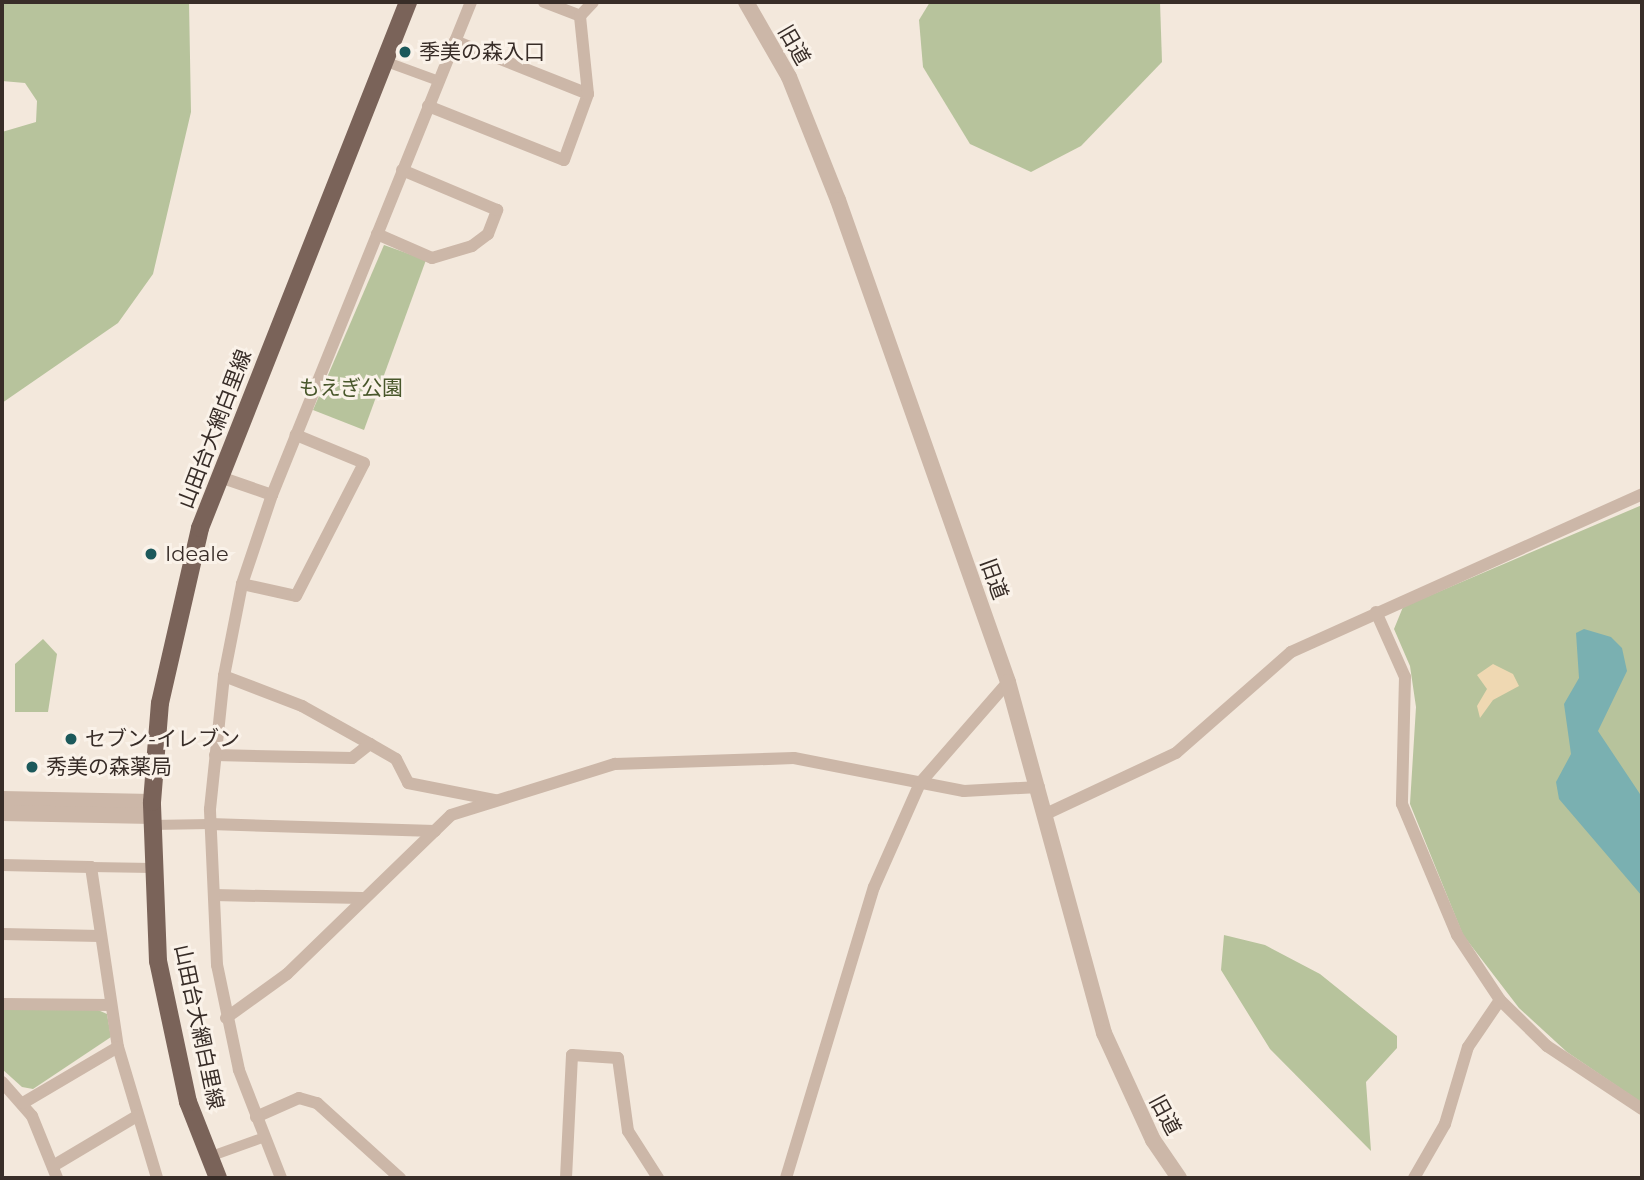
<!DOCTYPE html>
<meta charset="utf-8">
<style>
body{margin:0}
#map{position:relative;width:1644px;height:1180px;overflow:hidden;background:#f3e8dc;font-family:Montserrat,"Noto Sans JP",sans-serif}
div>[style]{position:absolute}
.green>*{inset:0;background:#b7c39c}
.sand>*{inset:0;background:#efd8b2}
.water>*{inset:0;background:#7ab0b1}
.pedestrian>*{height:10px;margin:-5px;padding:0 5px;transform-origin:5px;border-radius:5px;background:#ccb7a8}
.minor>*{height:12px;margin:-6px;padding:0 6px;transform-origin:6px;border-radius:6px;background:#ccb7a8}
.tertiary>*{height:16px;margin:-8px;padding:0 8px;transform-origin:8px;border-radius:8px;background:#ccb7a8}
.primary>*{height:18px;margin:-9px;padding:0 9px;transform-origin:9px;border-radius:9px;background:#7a6359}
.dots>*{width:19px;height:19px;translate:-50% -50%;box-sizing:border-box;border:4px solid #faf2e9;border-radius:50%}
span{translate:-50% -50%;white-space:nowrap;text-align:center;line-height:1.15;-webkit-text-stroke:6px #faf2e9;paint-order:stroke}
.street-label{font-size:21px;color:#382d28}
.poi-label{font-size:21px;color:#382d28}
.left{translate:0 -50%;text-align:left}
.park-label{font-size:21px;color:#48572b}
.frame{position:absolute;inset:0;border:4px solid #382d28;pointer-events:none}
</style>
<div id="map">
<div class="green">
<i style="clip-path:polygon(2px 2px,189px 2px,191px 112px,153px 274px,118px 323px,2px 403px,2px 132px,36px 122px,37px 101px,25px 83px,2px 81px)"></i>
<i style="clip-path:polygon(930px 2px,1160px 2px,1162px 62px,1081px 146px,1031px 172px,970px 144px,923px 67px,919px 20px)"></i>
<i style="clip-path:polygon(384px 245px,426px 260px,364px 430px,313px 410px)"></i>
<i style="clip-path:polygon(1642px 505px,1642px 1103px,1567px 1052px,1519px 1008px,1463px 935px,1410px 804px,1416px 707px,1410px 666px,1394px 629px,1403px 607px)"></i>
<i style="clip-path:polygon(43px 639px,57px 654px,48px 712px,15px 712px,15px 664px)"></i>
<i style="clip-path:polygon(1224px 935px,1265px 945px,1320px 974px,1397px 1036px,1397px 1048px,1366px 1082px,1371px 1151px,1270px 1049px,1221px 970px)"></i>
<i style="clip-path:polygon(2px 1009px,98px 1010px,107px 1014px,111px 1037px,33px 1089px,22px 1087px,2px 1069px)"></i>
</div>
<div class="sand">
<i style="clip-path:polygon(1493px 664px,1513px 674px,1519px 686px,1493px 700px,1480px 718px,1477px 706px,1487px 689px,1477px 675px)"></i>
</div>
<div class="water">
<i style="clip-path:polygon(1584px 629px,1611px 637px,1622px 648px,1627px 671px,1598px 731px,1642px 797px,1642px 896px,1559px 799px,1556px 782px,1571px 754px,1564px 704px,1579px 678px,1576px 633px)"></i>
</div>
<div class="pedestrian">
<i style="left:384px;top:61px;width:59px;rotate:20deg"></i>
<i style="left:152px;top:825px;width:58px;rotate:-1deg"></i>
<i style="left:91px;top:867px;width:61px;rotate:0.9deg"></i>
<i style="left:209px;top:1157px;width:59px;rotate:-19.7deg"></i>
</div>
<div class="minor">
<i style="left:544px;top:2px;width:39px;rotate:21deg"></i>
<i style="left:455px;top:41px;width:143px;rotate:21.7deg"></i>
<i style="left:428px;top:106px;width:146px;rotate:21.7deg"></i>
<i style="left:564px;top:160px;width:70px;rotate:-70deg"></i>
<i style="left:588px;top:94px;width:78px;rotate:-95.9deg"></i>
<i style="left:580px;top:16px;width:19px;rotate:-47deg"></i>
<i style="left:377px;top:234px;width:60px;rotate:23.6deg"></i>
<i style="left:432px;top:258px;width:42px;rotate:-16.7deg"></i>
<i style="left:472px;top:246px;width:20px;rotate:-37deg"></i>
<i style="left:488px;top:234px;width:26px;rotate:-69deg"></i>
<i style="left:497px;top:210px;width:103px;rotate:-157.2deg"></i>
<i style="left:220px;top:477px;width:55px;rotate:19.1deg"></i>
<i style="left:242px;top:584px;width:55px;rotate:12.5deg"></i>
<i style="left:296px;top:596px;width:149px;rotate:-62.9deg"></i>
<i style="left:364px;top:463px;width:74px;rotate:-157.6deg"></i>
<i style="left:1376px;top:612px;width:71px;rotate:66deg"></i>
<i style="left:1405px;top:677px;width:127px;rotate:91.4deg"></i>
<i style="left:1402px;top:804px;width:142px;rotate:67.2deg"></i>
<i style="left:1457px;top:935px;width:78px;rotate:56.5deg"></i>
<i style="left:1500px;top:1000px;width:66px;rotate:44.4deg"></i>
<i style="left:1547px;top:1046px;width:114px;rotate:33.6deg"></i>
<i style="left:224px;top:676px;width:84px;rotate:21deg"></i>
<i style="left:302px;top:706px;width:78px;rotate:29.2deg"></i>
<i style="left:370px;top:744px;width:30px;rotate:30deg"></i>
<i style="left:396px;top:759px;width:27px;rotate:63deg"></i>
<i style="left:408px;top:783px;width:89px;rotate:11.1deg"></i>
<i style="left:215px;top:755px;width:137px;rotate:1.3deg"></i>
<i style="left:352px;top:758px;width:23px;rotate:-38deg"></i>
<i style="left:1048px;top:813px;width:141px;rotate:-25.1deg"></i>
<i style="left:1176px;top:753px;width:153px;rotate:-41.3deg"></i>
<i style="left:1291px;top:652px;width:385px;rotate:-24.2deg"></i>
<i style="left:210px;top:824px;width:225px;rotate:1.8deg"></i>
<i style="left:2px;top:865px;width:89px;rotate:1.3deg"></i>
<i style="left:91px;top:867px;width:182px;rotate:81.5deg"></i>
<i style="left:118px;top:1047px;width:137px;rotate:73.4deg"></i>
<i style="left:214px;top:895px;width:148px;rotate:1.2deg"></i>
<i style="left:2px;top:934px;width:98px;rotate:1.2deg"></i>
<i style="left:2px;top:1004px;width:108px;rotate:0.5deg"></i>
<i style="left:226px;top:1018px;width:75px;rotate:-35.8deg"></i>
<i style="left:287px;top:974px;width:228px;rotate:-44.1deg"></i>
<i style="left:451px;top:815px;width:172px;rotate:-17.3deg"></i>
<i style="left:615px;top:764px;width:179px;rotate:-1.9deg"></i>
<i style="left:794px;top:758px;width:173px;rotate:11deg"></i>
<i style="left:964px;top:791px;width:75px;rotate:-3.1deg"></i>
<i style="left:2px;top:1082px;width:45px;rotate:48.6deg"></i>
<i style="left:32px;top:1116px;width:67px;rotate:68deg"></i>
<i style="left:23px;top:1103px;width:110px;rotate:-30.5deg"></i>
<i style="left:256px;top:1117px;width:47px;rotate:-23.8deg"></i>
<i style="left:299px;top:1098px;width:19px;rotate:16deg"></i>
<i style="left:317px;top:1103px;width:112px;rotate:42.1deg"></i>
<i style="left:53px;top:1166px;width:98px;rotate:-30.8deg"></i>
<i style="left:281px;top:1178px;width:116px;rotate:-111.3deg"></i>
<i style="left:239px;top:1070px;width:107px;rotate:-101.8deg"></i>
<i style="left:217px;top:965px;width:156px;rotate:-92.6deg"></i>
<i style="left:210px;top:809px;width:134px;rotate:-84deg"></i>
<i style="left:224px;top:676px;width:94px;rotate:-78.9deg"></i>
<i style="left:242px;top:584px;width:94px;rotate:-71.4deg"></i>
<i style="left:272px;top:495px;width:532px;rotate:-68.02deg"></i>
<i style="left:566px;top:1178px;width:123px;rotate:-87.2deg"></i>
<i style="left:572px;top:1055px;width:46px;rotate:3.7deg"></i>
<i style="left:618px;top:1058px;width:74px;rotate:82.2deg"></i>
<i style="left:628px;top:1131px;width:56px;rotate:57.4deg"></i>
<i style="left:786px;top:1178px;width:304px;rotate:-73.2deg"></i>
<i style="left:874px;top:887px;width:114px;rotate:-66.1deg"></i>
<i style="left:920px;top:783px;width:134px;rotate:-48.9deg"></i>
<i style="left:1414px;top:1178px;width:62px;rotate:-60.1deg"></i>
<i style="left:1445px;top:1124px;width:80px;rotate:-73.4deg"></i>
<i style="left:1468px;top:1047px;width:57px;rotate:-55.8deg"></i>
</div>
<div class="tertiary">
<i style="left:746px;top:2px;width:86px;rotate:60.2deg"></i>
<i style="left:789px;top:77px;width:132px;rotate:68.3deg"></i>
<i style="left:838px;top:200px;width:511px;rotate:70.57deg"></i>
<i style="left:1008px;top:682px;width:364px;rotate:74.7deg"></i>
<i style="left:1104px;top:1033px;width:118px;rotate:65.4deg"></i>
<i style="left:1153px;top:1140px;width:46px;rotate:55.6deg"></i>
<i style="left:2px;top:799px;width:150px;rotate:1.1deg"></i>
<i style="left:2px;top:813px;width:150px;rotate:1.1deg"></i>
</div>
<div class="primary">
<i style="left:218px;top:1178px;width:82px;rotate:-111.5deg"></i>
<i style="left:188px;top:1102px;width:144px;rotate:-102deg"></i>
<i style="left:158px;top:961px;width:159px;rotate:-92.2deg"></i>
<i style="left:152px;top:802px;width:99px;rotate:-85.4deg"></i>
<i style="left:160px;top:703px;width:180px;rotate:-77.1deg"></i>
<i style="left:200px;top:528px;width:566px;rotate:-68.42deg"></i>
</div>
<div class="dots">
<i style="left:405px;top:52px;background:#1c595b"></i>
<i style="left:151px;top:554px;background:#1c595b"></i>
<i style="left:71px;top:739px;background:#1c595b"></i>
<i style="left:32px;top:767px;background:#1c595b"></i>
</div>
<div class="street-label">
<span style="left:794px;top:45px;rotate:60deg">旧道</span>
<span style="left:215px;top:429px;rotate:-69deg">山田台大網白里線</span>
<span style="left:994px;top:579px;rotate:70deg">旧道</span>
<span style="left:199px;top:1027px;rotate:78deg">山田台大網白里線</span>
<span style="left:1165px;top:1115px;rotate:62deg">旧道</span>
</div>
<div class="poi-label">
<span class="left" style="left:419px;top:52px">季美の森入口</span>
<span class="left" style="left:165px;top:554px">Ideale</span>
<span class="left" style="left:85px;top:739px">セブン-イレブン</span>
<span class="left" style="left:46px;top:767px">秀美の森薬局</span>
</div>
<div class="park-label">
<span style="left:351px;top:388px">もえぎ公園</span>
</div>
<div class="frame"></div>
</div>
